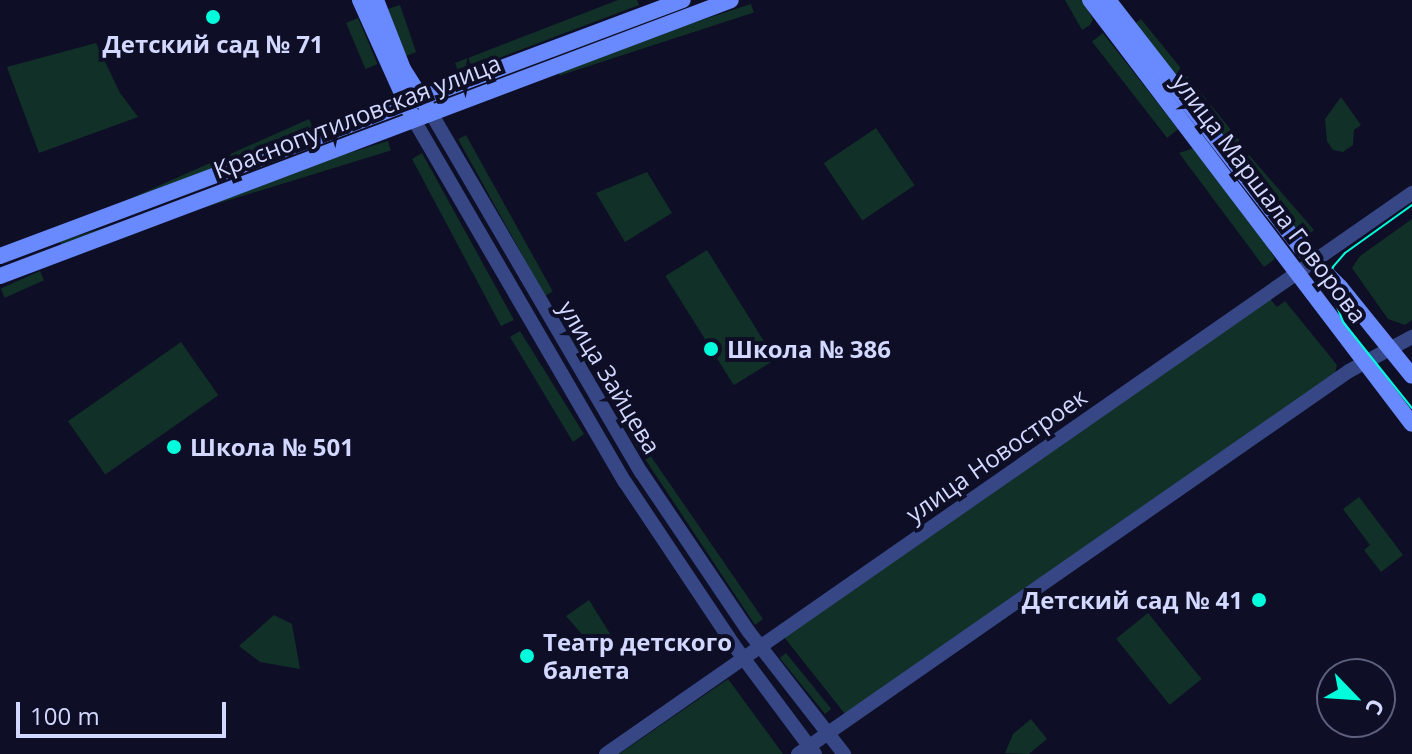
<!DOCTYPE html>
<meta charset="utf-8">
<style>
body{margin:0}
#map{position:relative;width:1412px;height:754px;overflow:hidden;background:#0e0f26;font-family:"Open Sans",sans-serif}
div>[style]{position:absolute}
.green>*{inset:0;background:#113027;transform-origin:0 0}
.street>*{height:14px;margin:-7px;padding:0 7px;transform-origin:7px;border-radius:7px;background:#374786}
.secondary>*{height:16px;margin:-8px;padding:0 8px;transform-origin:8px;border-radius:8px;background:#6989ff}
.tram>*{height:2px;margin:-1px;padding:0 1px;transform-origin:1px;border-radius:1px;background:#00fddc}
.dots>*{width:22px;height:22px;translate:-50% -50%;box-sizing:border-box;border:4px solid #0e0f26;border-radius:50%}
span{translate:-50% -50%;white-space:nowrap;text-align:center;line-height:1.15;-webkit-text-stroke:8px #0e0f26;paint-order:stroke}
.poi-label{font-size:24px;color:#d2d8ff;font-weight:700}
.left{translate:0 -50%;text-align:left}
.right{translate:-100% -50%;text-align:right}
.street-label{font-size:24px;color:#d2d8ff}
.north{position:absolute;left:1316px;top:658px;width:80px;height:80px;box-sizing:border-box;background:#0e0f26;border:2px solid #5c5f7d;border-radius:50%;rotate:115deg;font-size:22px;font-weight:700;line-height:32px;text-align:center;color:#d2d8ff}
.north::after{content:'';display:block;margin:auto;width:28px;height:36px;background:#00fddc;clip-path:polygon(50% 0,100% 100%,50% 72%,0 100%)}
.scale{position:absolute;left:16px;top:702px;width:210px;height:36px;box-sizing:border-box;border:4px solid #d2d8ff;border-top:0;padding-left:10px;font-size:24px;line-height:28px;white-space:nowrap;color:#d2d8ff;-webkit-text-stroke:6px #0e0f26;paint-order:stroke}
</style>
<div id="map">
<div class="green">
<i style="clip-path:polygon(618px 0,637px 0,639px 5px,459px 73px,455px 63px)"></i>
<i style="clip-path:polygon(1065px 0,1082px 0,1093px 19px,1090px 25px,1082px 30px)"></i>
<i style="left:751px;top:4px;width:9px;height:204px;rotate:72deg"></i>
<i style="clip-path:polygon(400px 5px,416px 52px,406px 56px,388px 9px)"></i>
<i style="left:358px;top:18px;width:50px;height:13px;rotate:67deg"></i>
<i style="left:1141px;top:19px;width:164px;height:10px;rotate:51deg"></i>
<i style="left:1103px;top:33px;width:122px;height:14px;rotate:52deg"></i>
<i style="clip-path:polygon(96px 43px,120px 93px,138px 117px,39px 153px,7px 67px)"></i>
<i style="clip-path:polygon(1341px 97px,1361px 125px,1354px 130px,1353px 145px,1343px 152px,1333px 150px,1327px 141px,1325px 119px)"></i>
<i style="left:309px;top:119px;width:10px;height:292px;rotate:66deg"></i>
<i style="left:876px;top:128px;width:69px;height:63px;rotate:56deg"></i>
<i style="left:466px;top:135px;width:179px;height:9px;rotate:61deg"></i>
<i style="left:388px;top:141px;width:10px;height:343px;rotate:73deg"></i>
<i style="clip-path:polygon(1194px 148px,1258px 229px,1275px 259px,1264px 267px,1179px 153px)"></i>
<i style="clip-path:polygon(422px 153px,514px 320px,501px 326px,412px 159px)"></i>
<i style="clip-path:polygon(1249px 155px,1314px 230px,1304px 238px,1243px 162px)"></i>
<i style="clip-path:polygon(647px 172px,672px 213px,625px 242px,596px 193px)"></i>
<i style="clip-path:polygon(1412px 219px,1412px 320px,1405px 325px,1388px 319px,1352px 268px,1360px 256px)"></i>
<i style="left:707px;top:250px;width:129px;height:49px;rotate:58deg"></i>
<i style="left:40px;top:271px;width:10px;height:43px;rotate:66deg"></i>
<i style="clip-path:polygon(1270px 299px,1277px 307px,1285px 301px,1337px 365px,1335px 373px,845px 714px,784px 637px)"></i>
<i style="clip-path:polygon(572px 327px,592px 359px,585px 363px,566px 330px)"></i>
<i style="clip-path:polygon(520px 331px,584px 434px,573px 442px,510px 337px)"></i>
<i style="left:181px;top:342px;width:65px;height:138px;rotate:55deg"></i>
<i style="left:626px;top:415px;width:33px;height:8px;rotate:57deg"></i>
<i style="clip-path:polygon(650px 455px,763px 619px,755px 625px,645px 459px)"></i>
<i style="clip-path:polygon(1359px 497px,1403px 555px,1381px 572px,1364px 550px,1370px 545px,1343px 509px)"></i>
<i style="clip-path:polygon(589px 600px,617px 645px,601px 656px,566px 616px)"></i>
<i style="left:1148px;top:613px;width:85px;height:41px;rotate:51deg"></i>
<i style="clip-path:polygon(274px 615px,292px 624px,300px 669px,260px 662px,239px 646px)"></i>
<i style="left:786px;top:653px;width:72px;height:8px;rotate:51deg"></i>
<i style="clip-path:polygon(728px 679px,783px 754px,619px 754px)"></i>
<i style="clip-path:polygon(1031px 719px,1047px 739px,1029px 754px,1005px 753px,1013px 734px)"></i>
</div>
<div class="street">
<i style="left:431px;top:113px;width:416px;rotate:59.7deg"></i>
<i style="left:641px;top:472px;width:193px;rotate:56deg"></i>
<i style="left:749px;top:632px;width:155px;rotate:52.1deg"></i>
<i style="left:414px;top:120px;width:419px;rotate:59.8deg"></i>
<i style="left:625px;top:482px;width:195px;rotate:56.3deg"></i>
<i style="left:733px;top:644px;width:137px;rotate:53.3deg"></i>
<i style="left:606px;top:754px;width:982px;rotate:-34.84deg"></i>
<i style="left:798px;top:754px;width:671px;rotate:-34.8deg"></i>
<i style="left:1349px;top:371px;width:72px;rotate:-28.4deg"></i>
</div>
<div class="secondary">
<i style="left:360px;top:0;width:122px;rotate:65.8deg"></i>
<i style="left:376px;top:0;width:74px;rotate:68.6deg"></i>
<i style="left:403px;top:69px;width:45px;rotate:57.7deg"></i>
<i style="left:1090px;top:0;width:532px;rotate:52.79deg"></i>
<i style="left:1108px;top:0;width:313px;rotate:52.1deg"></i>
<i style="left:1300px;top:247px;width:57px;rotate:45deg"></i>
<i style="left:1340px;top:287px;width:114px;rotate:51deg"></i>
<i style="left:0;top:256px;width:729px;rotate:-20.55deg"></i>
<i style="left:0;top:276px;width:781px;rotate:-20.68deg"></i>
</div>
<div class="tram">
<i style="left:1412px;top:205px;width:82px;rotate:144.4deg"></i>
<i style="left:1345px;top:253px;width:18px;rotate:131deg"></i>
<i style="left:1333px;top:267px;width:20px;rotate:101deg"></i>
<i style="left:1329px;top:287px;width:38px;rotate:68deg"></i>
<i style="left:1343px;top:322px;width:110px;rotate:51.3deg"></i>
</div>
<div class="dots">
<i style="left:213px;top:17px;background:#00fddc"></i>
<i style="left:711px;top:349px;background:#00fddc"></i>
<i style="left:174px;top:447px;background:#00fddc"></i>
<i style="left:1259px;top:600px;background:#00fddc"></i>
<i style="left:527px;top:656px;background:#00fddc"></i>
</div>
<div class="poi-label">
<span style="left:213px;top:44px">Детский сад № 71</span>
<span class="left" style="left:727px;top:349px">Школа № 386</span>
<span class="left" style="left:190px;top:447px">Школа № 501</span>
<span class="right" style="left:1243px;top:600px">Детский сад № 41</span>
<span class="left" style="left:543px;top:656px">Театр детского<br>балета</span>
</div>
<div class="street-label">
<span style="left:357px;top:116px;rotate:-21deg">Краснопутиловская улица</span>
<span style="left:1270px;top:198px;rotate:53deg">улица Маршала Говорова</span>
<span style="left:610px;top:377px;rotate:59deg">улица Зайцева</span>
<span style="left:996px;top:455px;rotate:-35deg">улица Новостроек</span>
</div>
<div class="north">С</div>
<div class="scale">100 m</div>
</div>
